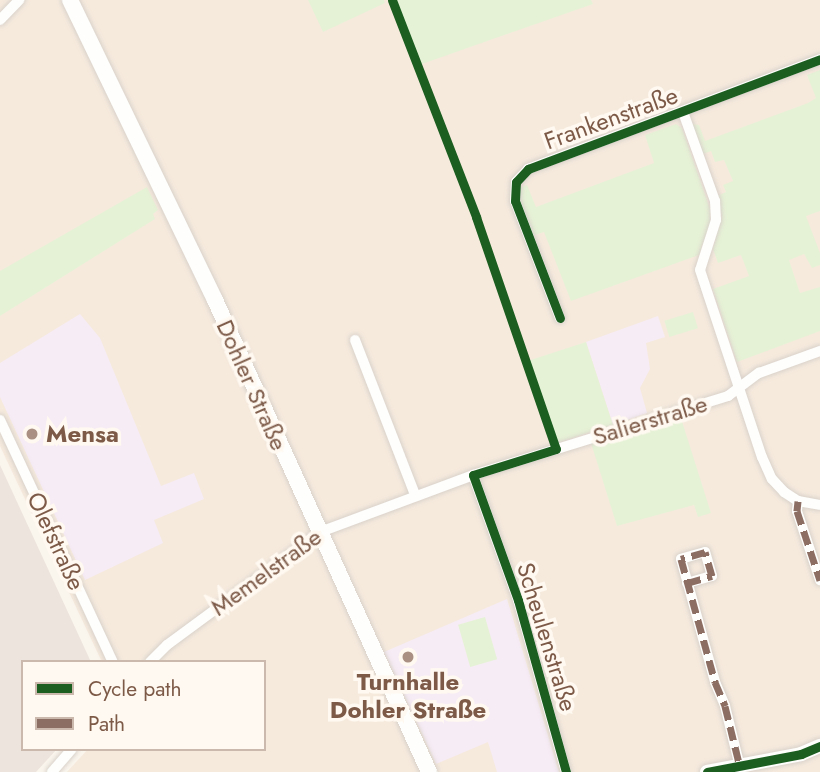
<!DOCTYPE html>
<meta charset="utf-8">
<style>
body{margin:0}
#map{position:relative;width:820px;height:772px;overflow:hidden;background:#faf5ed;font-family:Jost,sans-serif}
div>[style]{position:absolute}
.residential>*{inset:0;background:#f6eadd}
.industrial>*{inset:0;background:#ede5dd}
.education>*{inset:0;background:#f6ecf5}
.green>*{inset:0;background:#e6f2d6;transform-origin:0 0}
.roads{filter:drop-shadow(0 0 2px #d9d2cb) drop-shadow(0 0 2px #d9d2cb)}
.minor>*{height:10px;margin:-5px;padding:0 5px;transform-origin:5px;border-radius:5px;background:#fefefc}
.tertiary>*{height:14px;margin:-7px;padding:0 7px;transform-origin:7px;border-radius:7px;background:#fefefc}
.secondary>*{height:16px;margin:-8px;padding:0 8px;transform-origin:8px;border-radius:8px;background:#fefefc}
.quiet>*{height:7px;margin-top:-3.5px;transform-origin:0;background:repeating-linear-gradient(90deg,#8d6e63 0 14px,transparent 0 21px)}
.cycleway>*{height:9px;margin:-4.5px;padding:0 4.5px;transform-origin:4.5px;border-radius:4.5px;background:#1b5e20}
.dots>*{width:19px;height:19px;translate:-50% -50%;box-sizing:border-box;border:4px solid #fff9f1;border-radius:50%}
span{translate:-50% -50%;white-space:nowrap;text-align:center;line-height:1.15;-webkit-text-stroke:7px #fff9f1;paint-order:stroke}
.street-label{font-size:24px;color:#7d5a48}
.poi-label{font-size:24px;color:#7d5a48;font-weight:700}
.left{translate:0 -50%;text-align:left}
.legend{position:absolute;left:21px;top:660px;width:245px;height:91px;box-sizing:border-box;background:#fff9f1;border:2px solid #cbb9ad;margin:0;padding:9px 12px;list-style:none;font-size:21px;color:#7d5a48}
.legend li{display:flex;align-items:center;gap:14px;height:35px}
.legend b{width:35px;border:2px solid #cbb9ad}
</style>
<div id="map">
<div class="residential">
<i style="clip-path:polygon(0 0,820px 0,820px 772px,67px 772px,88px 749px,264px 749px,264px 662px,102px 662px,0 446px)"></i>
</div>
<div class="industrial">
<i style="clip-path:polygon(0 465px,91px 662px,23px 662px,23px 749px,57px 749px,36px 772px,0 772px)"></i>
</div>
<div class="education">
<i style="clip-path:polygon(80px 314px,100px 338px,161px 486px,194px 473px,204px 499px,154px 520px,163px 543px,85px 580px,0 397px,0 363px)"></i>
<i style="clip-path:polygon(658px 316px,665px 337px,646px 343px,650px 369px,640px 388px,647px 413px,613px 425px,586px 342px)"></i>
<i style="clip-path:polygon(507px 599px,559px 772px,497px 772px,488px 742px,436px 764px,384px 652px)"></i>
</div>
<div class="green">
<i style="clip-path:polygon(308px 0,384px 0,385px 3px,323px 32px)"></i>
<i style="clip-path:polygon(394px 0,591px 0,593px 4px,422px 64px)"></i>
<i style="clip-path:polygon(820px 70px,820px 211px,806px 216px,820px 253px,820px 265px,812px 268px,804px 254px,789px 260px,800px 293px,820px 287px,820px 331px,737px 362px,713px 289px,749px 276px,741px 255px,718px 263px,713px 249px,722px 216px,717px 196px,726px 192px,723px 185px,733px 181px,724px 160px,715px 162px,711px 151px,703px 154px,692px 124px,699px 125px,705px 141px,808px 103px,816px 98px,807px 75px)"></i>
<i style="clip-path:polygon(676px 124px,682px 128px,710px 209px,710px 223px,699px 255px,571px 301px,544px 232px,532px 236px,520px 202px,519px 188px,527px 185px,536px 207px,654px 163px,645px 135px)"></i>
<i style="clip-path:polygon(147px 187px,158px 210px,153px 214px,155px 219px,0 316px,0 271px)"></i>
<i style="left:693px;top:312px;width:17px;height:30px;rotate:73deg"></i>
<i style="left:586px;top:342px;width:87px;height:59px;rotate:72deg"></i>
<i style="clip-path:polygon(680px 415px,711px 513px,698px 517px,694px 505px,617px 526px,591px 443px)"></i>
<i style="left:485px;top:617px;width:44px;height:28px;rotate:74deg"></i>
</div>
<div class="roads">
<div class="minor">
<i style="left:0;top:20px;width:28px;rotate:-46deg"></i>
<i style="left:683px;top:112px;width:95px;rotate:70.2deg"></i>
<i style="left:715px;top:201px;width:19px;rotate:87deg"></i>
<i style="left:716px;top:220px;width:52px;rotate:107.7deg"></i>
<i style="left:700px;top:270px;width:197px;rotate:71.7deg"></i>
<i style="left:762px;top:457px;width:24px;rotate:66deg"></i>
<i style="left:772px;top:479px;width:18px;rotate:47deg"></i>
<i style="left:784px;top:492px;width:17px;rotate:33deg"></i>
<i style="left:798px;top:501px;width:22px;rotate:10deg"></i>
<i style="left:560px;top:318px;width:125px;rotate:-111deg"></i>
<i style="left:515px;top:201px;width:19px;rotate:-87deg"></i>
<i style="left:516px;top:182px;width:18px;rotate:-47deg"></i>
<i style="left:528px;top:169px;width:312px;rotate:-20.6deg"></i>
<i style="left:355px;top:340px;width:166px;rotate:68.8deg"></i>
<i style="left:0;top:420px;width:267px;rotate:65deg"></i>
<i style="left:473px;top:475px;width:133px;rotate:70.2deg"></i>
<i style="left:518px;top:600px;width:179px;rotate:74.4deg"></i>
<i style="left:798px;top:501px;width:10px;rotate:96deg"></i>
<i style="left:797px;top:511px;width:73px;rotate:71.6deg"></i>
<i style="left:687px;top:583px;width:26px;rotate:-16deg"></i>
<i style="left:712px;top:576px;width:25px;rotate:-106deg"></i>
<i style="left:705px;top:552px;width:25px;rotate:164deg"></i>
<i style="left:681px;top:559px;width:128px;rotate:74.5deg"></i>
<i style="left:715px;top:682px;width:26px;rotate:67deg"></i>
<i style="left:725px;top:706px;width:63px;rotate:76.2deg"></i>
<i style="left:150px;top:662px;width:24px;rotate:-45deg"></i>
<i style="left:167px;top:645px;width:190px;rotate:-36.4deg"></i>
<i style="left:320px;top:532px;width:163px;rotate:-20.4deg"></i>
<i style="left:473px;top:475px;width:267px;rotate:-17.2deg"></i>
<i style="left:728px;top:396px;width:39px;rotate:-37deg"></i>
<i style="left:759px;top:373px;width:65px;rotate:-19.8deg"></i>
<i style="left:52px;top:772px;width:30px;rotate:-49deg"></i>
</div>
<div class="tertiary">
<i style="left:707px;top:772px;width:96px;rotate:-10.8deg"></i>
<i style="left:801px;top:754px;width:21px;rotate:-23deg"></i>
</div>
<div class="secondary">
<i style="left:70px;top:0;width:333px;rotate:64.2deg"></i>
<i style="left:215px;top:300px;width:518px;rotate:65.61deg"></i>
</div>
</div>
<div class="quiet">
<i style="left:798px;top:501px;width:10px;rotate:96deg"></i>
<i style="left:797px;top:511px;width:73px;rotate:71.6deg"></i>
<i style="left:687px;top:583px;width:26px;rotate:-16deg"></i>
<i style="left:712px;top:576px;width:25px;rotate:-106deg"></i>
<i style="left:705px;top:552px;width:25px;rotate:164deg"></i>
<i style="left:681px;top:559px;width:128px;rotate:74.5deg"></i>
<i style="left:715px;top:682px;width:26px;rotate:67deg"></i>
<i style="left:725px;top:706px;width:63px;rotate:76.2deg"></i>
</div>
<div class="cycleway">
<i style="left:392px;top:0;width:233px;rotate:68.8deg"></i>
<i style="left:476px;top:217px;width:245px;rotate:71deg"></i>
<i style="left:556px;top:449px;width:87px;rotate:162.6deg"></i>
<i style="left:473px;top:475px;width:133px;rotate:70.2deg"></i>
<i style="left:518px;top:600px;width:179px;rotate:74.4deg"></i>
<i style="left:560px;top:318px;width:125px;rotate:-111deg"></i>
<i style="left:515px;top:201px;width:19px;rotate:-87deg"></i>
<i style="left:516px;top:182px;width:18px;rotate:-47deg"></i>
<i style="left:528px;top:169px;width:312px;rotate:-20.6deg"></i>
<i style="left:707px;top:772px;width:96px;rotate:-10.8deg"></i>
<i style="left:801px;top:754px;width:21px;rotate:-23deg"></i>
</div>
<div class="dots">
<i style="left:32px;top:434px;background:#a99082"></i>
<i style="left:408px;top:657px;background:#a99082"></i>
</div>
<div class="street-label">
<span style="left:611px;top:118px;rotate:-20deg">Frankenstraße</span>
<span style="left:252px;top:385px;rotate:66deg">Dohler Straße</span>
<span style="left:650px;top:420px;rotate:-17deg">Salierstraße</span>
<span style="left:56px;top:541px;rotate:65deg">Olefstraße</span>
<span style="left:266px;top:572px;rotate:-36deg">Memelstraße</span>
<span style="left:547px;top:637px;rotate:73deg">Scheulenstraße</span>
</div>
<div class="poi-label">
<span class="left" style="left:46px;top:434px">Mensa</span>
<span style="left:408px;top:696px">Turnhalle<br>Dohler Straße</span>
</div>
<ul class="legend">
<li><b style="height:9px;background:#1b5e20"></b>Cycle path</li>
<li><b style="height:9px;background:#8d6e63"></b>Path</li>
</ul>
</div>
